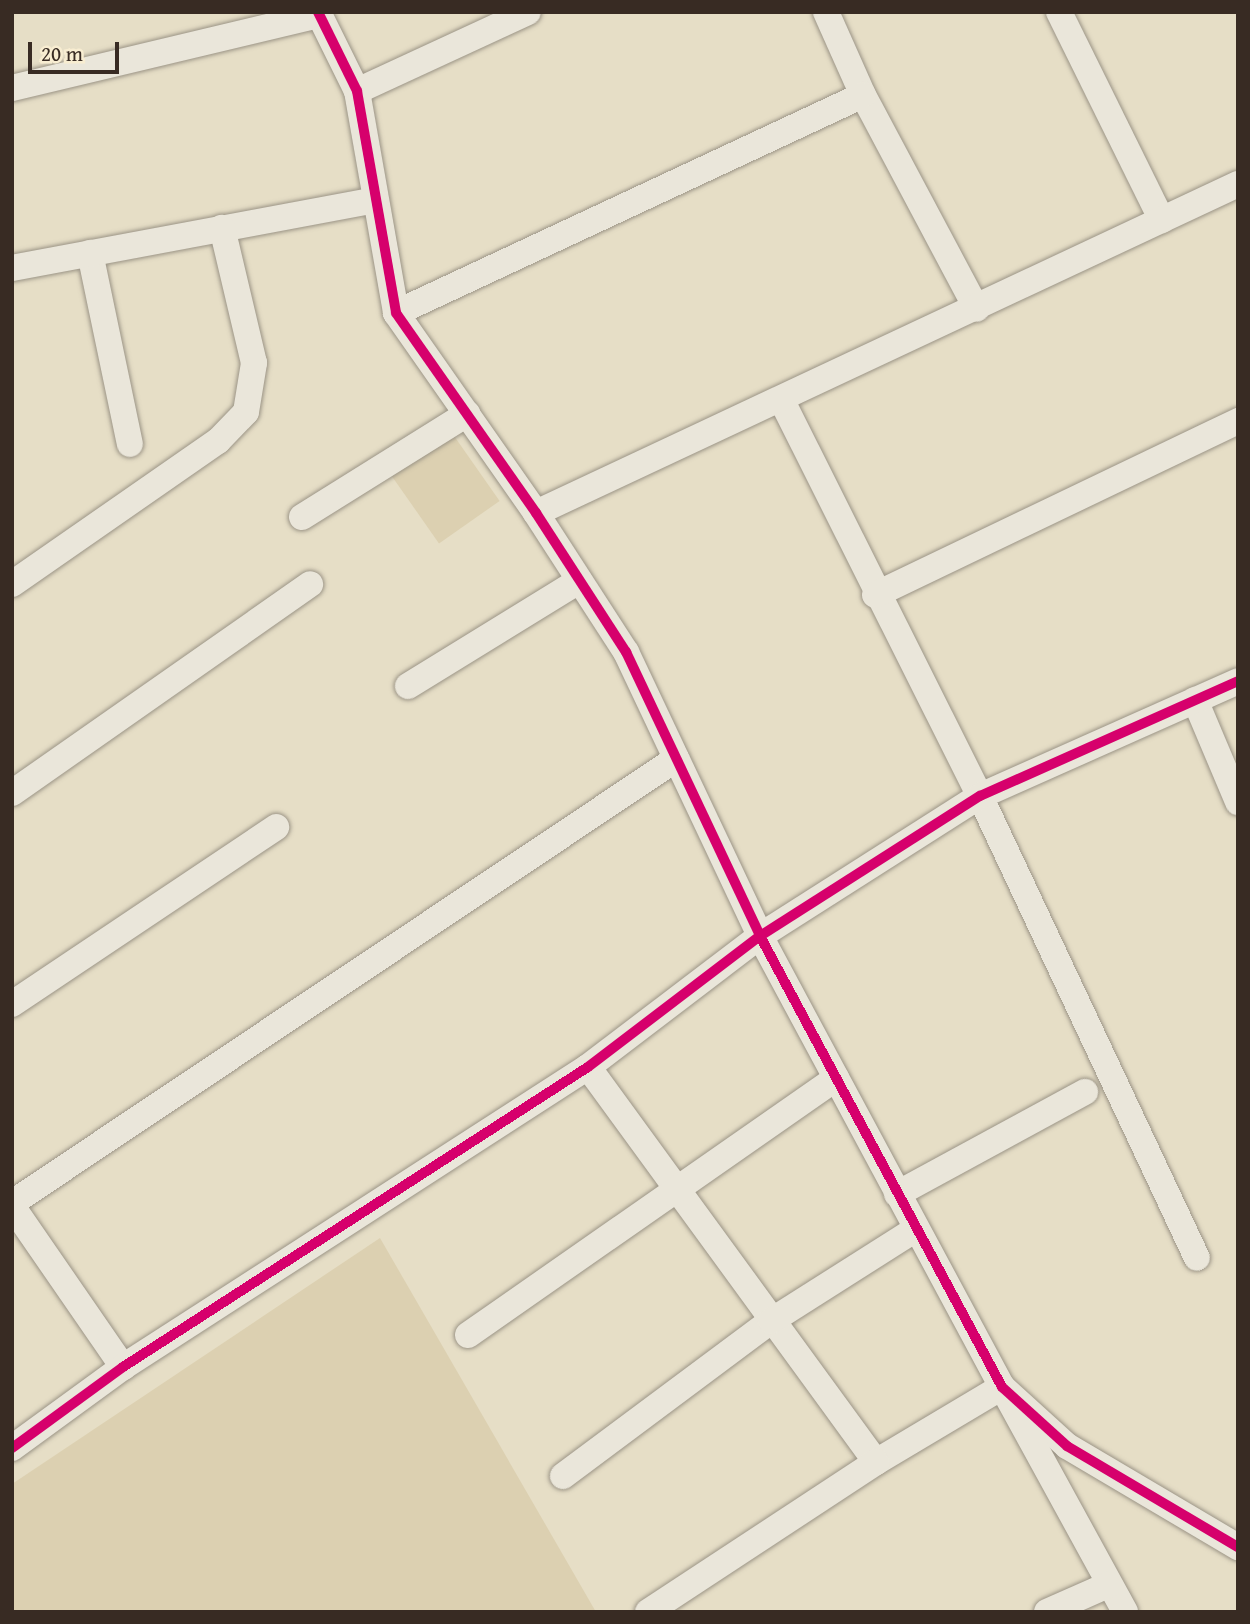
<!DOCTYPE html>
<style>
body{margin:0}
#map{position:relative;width:1250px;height:1624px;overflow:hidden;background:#e6dec6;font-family:"Gentium Book Plus",serif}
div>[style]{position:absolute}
.green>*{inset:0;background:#dcd0b1;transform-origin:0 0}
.roads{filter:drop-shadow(0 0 2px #9b9486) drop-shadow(0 0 2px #9b9486)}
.minor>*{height:26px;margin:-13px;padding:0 13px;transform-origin:13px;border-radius:13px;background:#eae6da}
.cycleway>*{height:10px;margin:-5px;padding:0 5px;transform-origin:5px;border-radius:5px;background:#d6006c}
span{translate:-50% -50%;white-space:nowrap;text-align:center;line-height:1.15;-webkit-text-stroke:6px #f8edd1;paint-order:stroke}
.frame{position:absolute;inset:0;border:14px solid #382b23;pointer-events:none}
.scale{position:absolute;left:28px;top:42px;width:91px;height:32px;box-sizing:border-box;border:4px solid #382b23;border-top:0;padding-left:9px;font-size:21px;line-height:24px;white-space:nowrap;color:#382b23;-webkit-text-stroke:5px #f8edd1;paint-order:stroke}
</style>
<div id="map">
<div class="green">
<i style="left:452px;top:433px;width:83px;height:74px;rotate:55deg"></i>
<i style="clip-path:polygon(380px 1238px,596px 1612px,12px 1612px,12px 1484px)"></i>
</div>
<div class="roads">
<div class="minor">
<i style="left:318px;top:12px;width:88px;rotate:63.7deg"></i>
<i style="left:357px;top:91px;width:225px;rotate:80deg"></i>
<i style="left:396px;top:313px;width:244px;rotate:55deg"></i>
<i style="left:536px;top:513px;width:166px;rotate:57.1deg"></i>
<i style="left:626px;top:652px;width:314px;rotate:64.7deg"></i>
<i style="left:760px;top:936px;width:512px;rotate:61.78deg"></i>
<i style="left:1002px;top:1387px;width:88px;rotate:42.2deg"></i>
<i style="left:1067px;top:1446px;width:199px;rotate:30.6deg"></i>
<i style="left:826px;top:12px;width:91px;rotate:66deg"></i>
<i style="left:863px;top:95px;width:242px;rotate:62deg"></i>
<i style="left:1059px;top:12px;width:232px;rotate:63.7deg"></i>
<i style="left:12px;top:88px;width:316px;rotate:-13.4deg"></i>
<i style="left:357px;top:91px;width:188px;rotate:-24.8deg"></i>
<i style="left:90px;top:253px;width:195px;rotate:78.2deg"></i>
<i style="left:12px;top:268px;width:368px;rotate:-10.6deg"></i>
<i style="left:396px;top:313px;width:515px;rotate:-25.02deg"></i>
<i style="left:782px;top:401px;width:442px;rotate:63.4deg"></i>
<i style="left:980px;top:796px;width:510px;rotate:64.84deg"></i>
<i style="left:536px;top:513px;width:775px;rotate:-25.11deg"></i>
<i style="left:302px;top:517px;width:195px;rotate:-32deg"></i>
<i style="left:12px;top:584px;width:251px;rotate:-34.8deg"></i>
<i style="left:218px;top:441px;width:40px;rotate:-46deg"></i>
<i style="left:246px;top:412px;width:50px;rotate:-80.7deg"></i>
<i style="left:254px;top:363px;width:139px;rotate:-103.3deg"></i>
<i style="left:875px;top:595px;width:403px;rotate:-25.6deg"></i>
<i style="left:408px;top:686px;width:201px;rotate:-31.6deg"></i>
<i style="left:1195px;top:700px;width:111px;rotate:67.1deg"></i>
<i style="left:12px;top:793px;width:364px;rotate:-35deg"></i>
<i style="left:12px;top:1004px;width:318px;rotate:-33.8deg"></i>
<i style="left:588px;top:1067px;width:489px;rotate:53.9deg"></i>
<i style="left:876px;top:1462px;width:147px;rotate:-30.8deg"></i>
<i style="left:1002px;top:1387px;width:256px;rotate:61.3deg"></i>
<i style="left:897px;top:1194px;width:214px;rotate:-28.5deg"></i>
<i style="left:12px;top:1203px;width:799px;rotate:-33.77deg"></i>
<i style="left:12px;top:1206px;width:196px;rotate:55.4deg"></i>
<i style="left:468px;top:1335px;width:449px;rotate:-34.9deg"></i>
<i style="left:12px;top:1448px;width:137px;rotate:-36.1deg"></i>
<i style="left:123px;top:1367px;width:553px;rotate:-32.83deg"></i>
<i style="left:588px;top:1067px;width:216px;rotate:-37.3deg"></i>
<i style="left:760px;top:936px;width:261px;rotate:-32.5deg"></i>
<i style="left:980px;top:796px;width:282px;rotate:-24deg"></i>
<i style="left:563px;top:1476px;width:259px;rotate:-36.7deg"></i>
<i style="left:771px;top:1321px;width:172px;rotate:-32.4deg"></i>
<i style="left:648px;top:1612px;width:273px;rotate:-33.3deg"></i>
<i style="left:1047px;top:1612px;width:67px;rotate:-23.9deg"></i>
</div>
</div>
<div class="cycleway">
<i style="left:318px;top:12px;width:88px;rotate:63.7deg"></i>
<i style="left:357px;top:91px;width:225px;rotate:80deg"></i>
<i style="left:396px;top:313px;width:244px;rotate:55deg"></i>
<i style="left:536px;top:513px;width:166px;rotate:57.1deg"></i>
<i style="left:626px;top:652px;width:314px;rotate:64.7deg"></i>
<i style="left:760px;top:936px;width:512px;rotate:61.78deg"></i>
<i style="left:1002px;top:1387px;width:88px;rotate:42.2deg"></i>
<i style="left:1067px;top:1446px;width:199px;rotate:30.6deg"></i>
<i style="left:12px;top:1448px;width:137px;rotate:-36.1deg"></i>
<i style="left:123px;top:1367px;width:553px;rotate:-32.83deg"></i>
<i style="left:588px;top:1067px;width:216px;rotate:-37.3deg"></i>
<i style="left:760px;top:936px;width:261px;rotate:-32.5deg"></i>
<i style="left:980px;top:796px;width:282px;rotate:-24deg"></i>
</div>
<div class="frame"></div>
<div class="scale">20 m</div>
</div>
